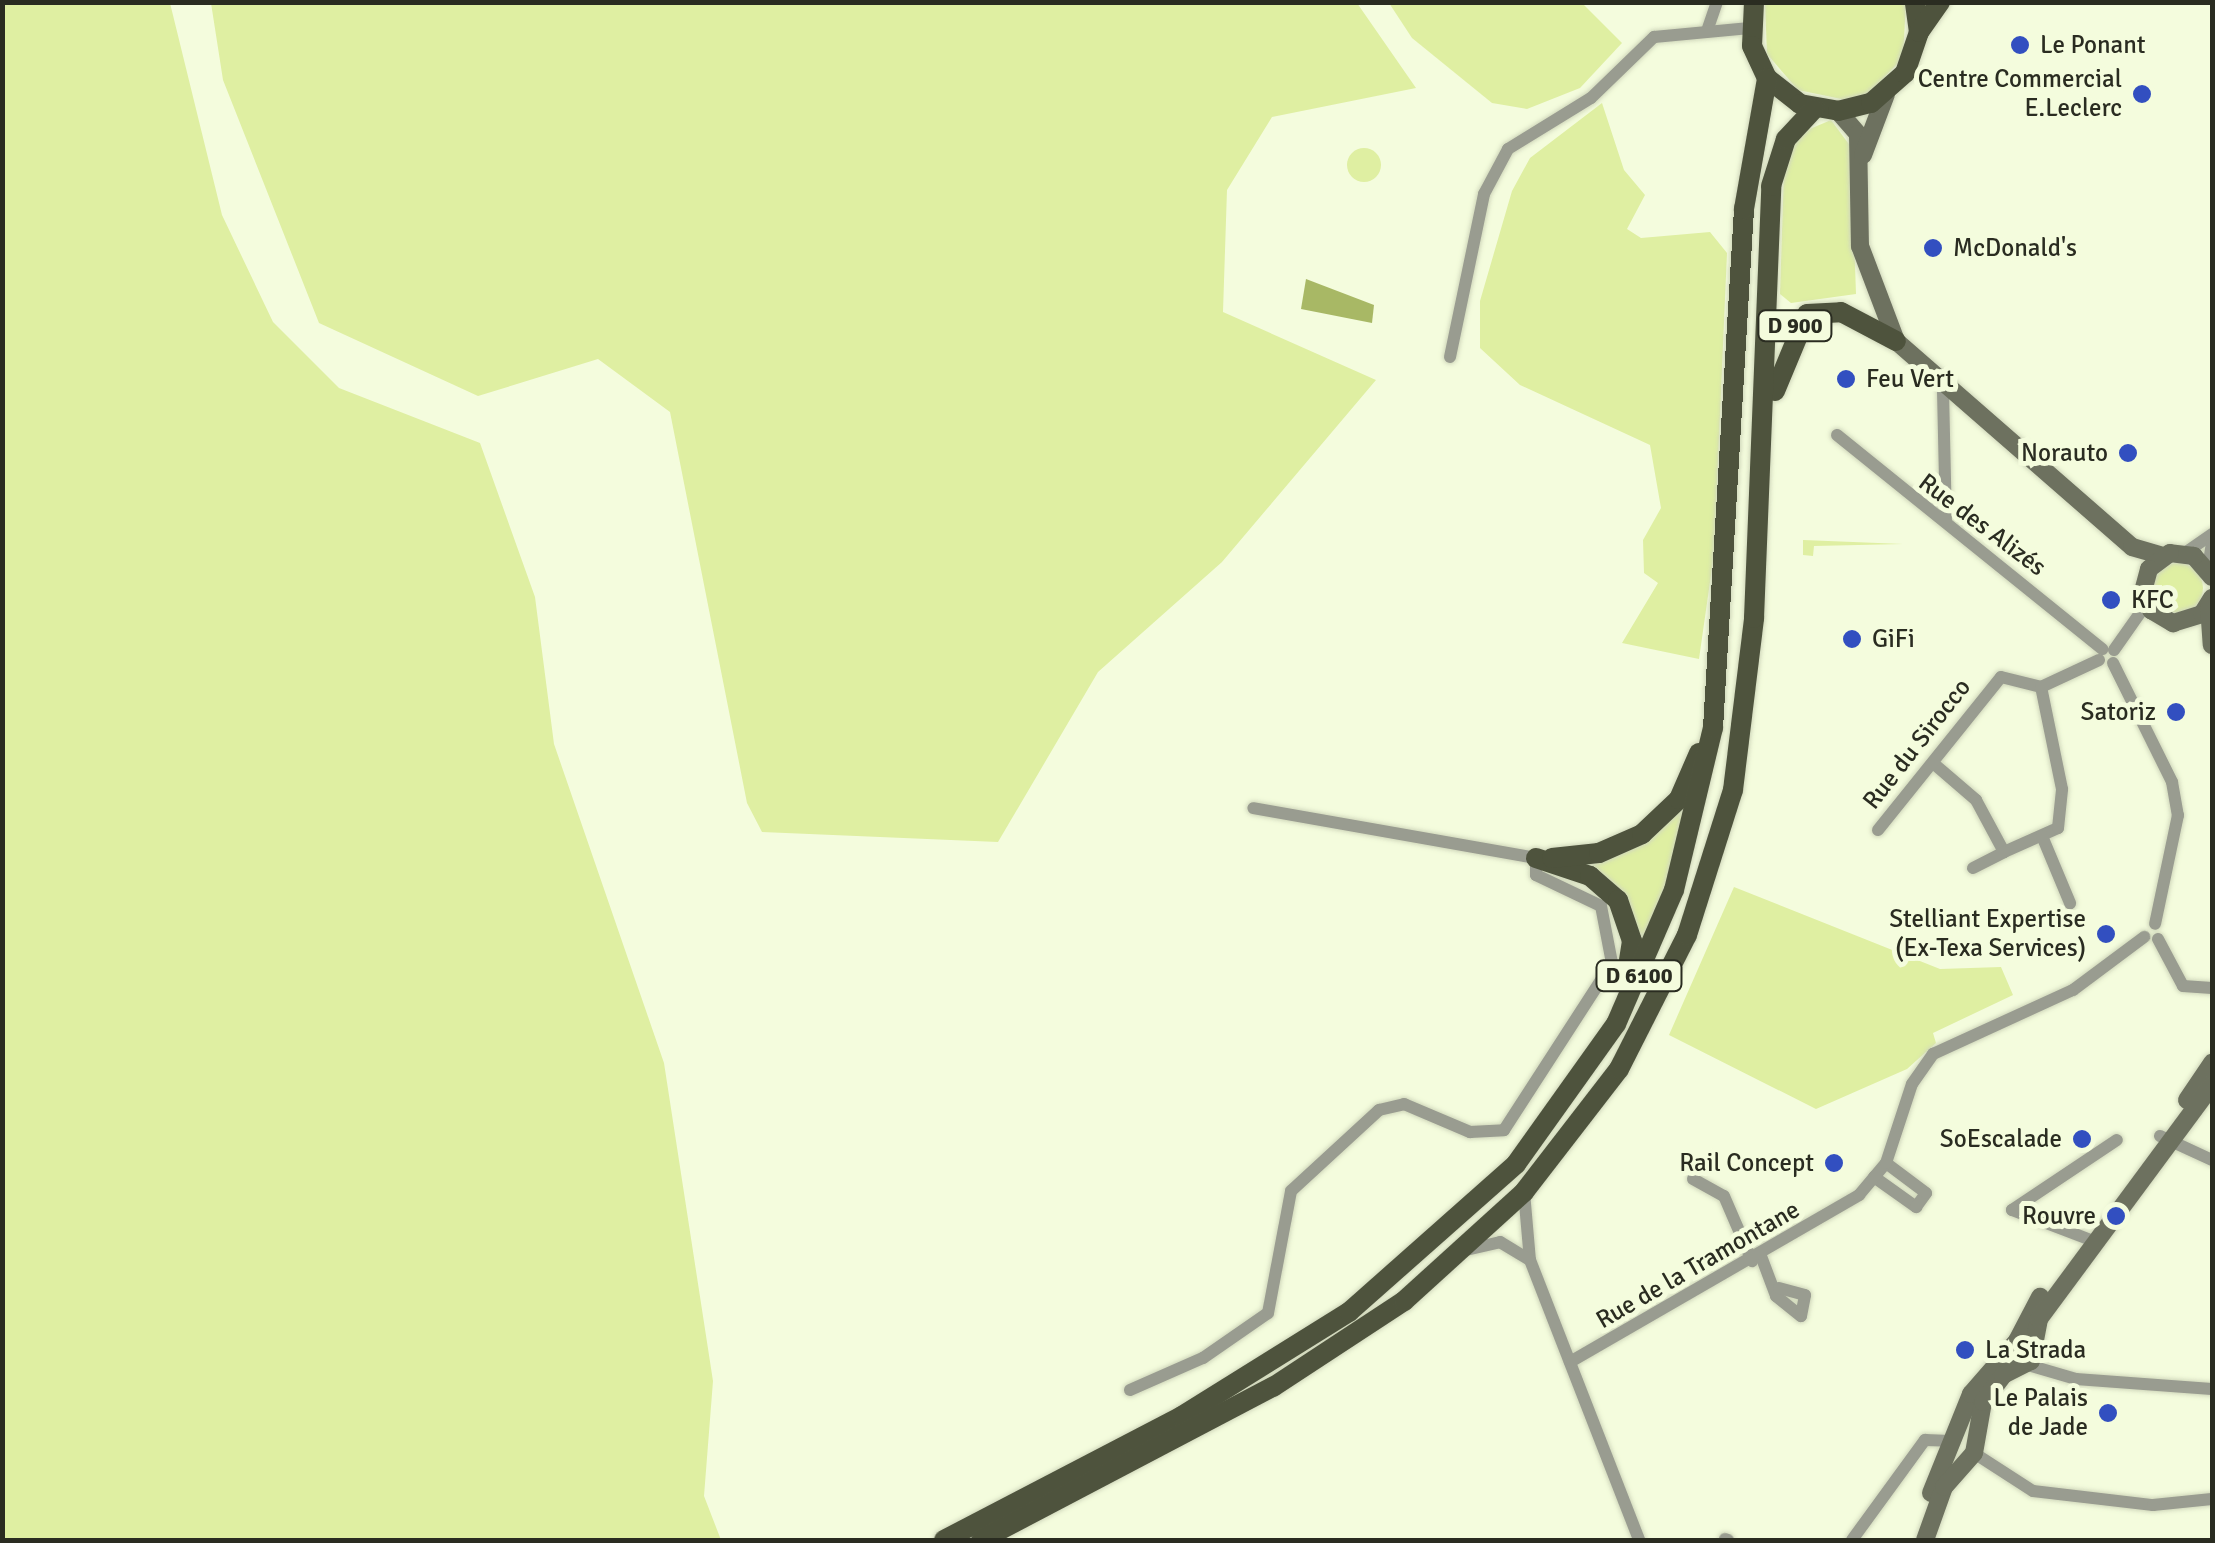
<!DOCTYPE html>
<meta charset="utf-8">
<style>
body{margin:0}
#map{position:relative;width:2215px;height:1543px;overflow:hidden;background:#f4fcdd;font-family:Signika,sans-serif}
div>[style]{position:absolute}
.green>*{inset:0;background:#dfefa2}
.round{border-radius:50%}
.water>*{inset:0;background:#a8b865}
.roads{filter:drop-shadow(0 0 2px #d0d7bb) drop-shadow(0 0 2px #d0d7bb)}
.minor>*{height:12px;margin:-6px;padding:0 6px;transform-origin:6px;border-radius:6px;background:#999c90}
.secondary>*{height:18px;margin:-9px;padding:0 9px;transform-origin:9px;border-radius:9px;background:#6d715f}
.primary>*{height:20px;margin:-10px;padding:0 10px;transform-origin:10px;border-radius:10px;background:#4e533d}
.dots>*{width:28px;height:28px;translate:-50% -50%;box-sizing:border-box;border:5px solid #f4fcdd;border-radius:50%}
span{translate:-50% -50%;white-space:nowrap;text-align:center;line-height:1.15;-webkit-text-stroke:10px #f4fcdd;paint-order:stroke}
.shield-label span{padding:2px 8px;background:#f4fcdd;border:2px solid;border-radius:8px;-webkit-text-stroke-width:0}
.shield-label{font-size:22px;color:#2a2c21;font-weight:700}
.poi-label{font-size:25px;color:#2a2c21}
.left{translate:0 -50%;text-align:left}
.right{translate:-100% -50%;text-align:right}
.street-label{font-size:25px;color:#2a2c21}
.frame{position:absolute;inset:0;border:5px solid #2a2c21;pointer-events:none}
</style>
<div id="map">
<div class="green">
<i style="clip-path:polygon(1906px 2px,1903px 58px,1869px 93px,1846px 100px,1798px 90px,1767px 54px,1765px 3px)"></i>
<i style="clip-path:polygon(3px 3px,170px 3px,222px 215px,273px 322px,339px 388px,480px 443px,535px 597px,554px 744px,664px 1063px,713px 1381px,704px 1496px,721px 1540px,3px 1540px)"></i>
<i style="clip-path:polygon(211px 3px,1357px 3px,1416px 88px,1272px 117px,1227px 190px,1223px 312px,1376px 380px,1222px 562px,1098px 672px,998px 842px,762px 832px,747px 803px,670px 412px,598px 359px,478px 396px,319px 323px,223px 80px)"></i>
<i style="clip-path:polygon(1389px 3px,1582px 3px,1622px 43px,1580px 88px,1527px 109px,1492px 103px,1412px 38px)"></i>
<i style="clip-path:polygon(1602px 103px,1624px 170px,1645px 195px,1627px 229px,1641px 238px,1710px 232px,1727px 253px,1714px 554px,1699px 659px,1622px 643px,1658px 583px,1644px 573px,1643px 540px,1661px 508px,1650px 445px,1520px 385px,1480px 348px,1480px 301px,1512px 191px,1530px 158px)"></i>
<i style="clip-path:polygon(1831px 120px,1851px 147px,1856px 294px,1791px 303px,1780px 294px,1784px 170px,1798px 134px)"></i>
<i class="round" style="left:1347px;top:148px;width:34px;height:34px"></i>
<i style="clip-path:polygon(1803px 540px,1903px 544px,1814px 546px,1813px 556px,1803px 555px)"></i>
<i class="round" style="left:2153px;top:563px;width:50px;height:50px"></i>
<i style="clip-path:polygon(1685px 799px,1680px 843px,1639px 959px,1638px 937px,1577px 864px)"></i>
<i style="clip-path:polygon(1734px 887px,1940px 969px,2001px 967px,2013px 995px,1933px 1033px,1936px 1043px,1907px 1069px,1816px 1109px,1669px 1035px)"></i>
</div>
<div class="water">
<i style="clip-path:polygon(1306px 279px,1374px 305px,1372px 323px,1301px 309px)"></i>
</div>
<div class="roads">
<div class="minor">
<i style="left:1708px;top:28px;width:28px;rotate:-71deg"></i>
<i style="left:1450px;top:357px;width:167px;rotate:-78.2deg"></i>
<i style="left:1484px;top:194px;width:51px;rotate:-61.9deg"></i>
<i style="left:1508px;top:149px;width:97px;rotate:-31.6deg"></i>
<i style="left:1591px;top:98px;width:88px;rotate:-44.1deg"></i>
<i style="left:1654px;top:37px;width:96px;rotate:-5.4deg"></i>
<i style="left:1943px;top:391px;width:130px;rotate:88.7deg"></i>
<i style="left:1837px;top:435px;width:341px;rotate:38.9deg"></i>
<i style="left:2185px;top:553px;width:33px;rotate:-35deg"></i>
<i style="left:2208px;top:568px;width:24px;rotate:-81deg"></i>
<i style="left:2114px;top:650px;width:57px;rotate:-54.9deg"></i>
<i style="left:2113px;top:663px;width:133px;rotate:63.6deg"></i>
<i style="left:2172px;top:782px;width:34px;rotate:80deg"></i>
<i style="left:2178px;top:815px;width:111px;rotate:101.9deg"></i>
<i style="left:1933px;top:763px;width:57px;rotate:40.7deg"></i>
<i style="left:1976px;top:800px;width:59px;rotate:61.7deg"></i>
<i style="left:2004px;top:852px;width:59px;rotate:-24deg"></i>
<i style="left:2058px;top:828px;width:39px;rotate:-84deg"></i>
<i style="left:2062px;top:789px;width:104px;rotate:-101.6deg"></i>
<i style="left:1878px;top:830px;width:196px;rotate:-51.2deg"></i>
<i style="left:2001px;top:677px;width:41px;rotate:14deg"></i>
<i style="left:2041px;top:687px;width:64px;rotate:-25deg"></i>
<i style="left:2042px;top:836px;width:73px;rotate:67.3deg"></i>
<i style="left:1973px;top:868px;width:35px;rotate:-27deg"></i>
<i style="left:2158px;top:939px;width:53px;rotate:62deg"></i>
<i style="left:2183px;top:986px;width:29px;rotate:4deg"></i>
<i style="left:2160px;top:1136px;width:57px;rotate:24.8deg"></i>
<i style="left:1874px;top:1177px;width:52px;rotate:35.5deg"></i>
<i style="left:1916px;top:1207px;width:17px;rotate:-54deg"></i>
<i style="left:1926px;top:1193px;width:50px;rotate:-143.1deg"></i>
<i style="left:1693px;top:1179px;width:35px;rotate:29deg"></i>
<i style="left:1724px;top:1196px;width:71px;rotate:66.7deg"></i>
<i style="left:1524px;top:1192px;width:68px;rotate:85deg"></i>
<i style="left:1530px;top:1260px;width:300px;rotate:68.7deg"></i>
<i style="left:2096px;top:1242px;width:90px;rotate:-159.1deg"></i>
<i style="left:2012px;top:1210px;width:126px;rotate:-33.7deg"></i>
<i style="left:1466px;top:1250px;width:35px;rotate:-13deg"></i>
<i style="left:1500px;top:1242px;width:35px;rotate:31deg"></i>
<i style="left:1761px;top:1256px;width:43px;rotate:69.4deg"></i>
<i style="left:1776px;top:1296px;width:32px;rotate:39deg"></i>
<i style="left:1801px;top:1316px;width:21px;rotate:-79deg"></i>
<i style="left:1805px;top:1295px;width:27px;rotate:-165deg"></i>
<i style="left:1570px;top:1362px;width:334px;rotate:-30deg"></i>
<i style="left:1859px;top:1195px;width:42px;rotate:-49.8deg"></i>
<i style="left:1886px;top:1163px;width:83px;rotate:-71.8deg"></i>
<i style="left:1912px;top:1084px;width:37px;rotate:-55deg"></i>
<i style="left:1933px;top:1054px;width:154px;rotate:-24.6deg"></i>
<i style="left:2073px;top:990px;width:89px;rotate:-36.7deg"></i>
<i style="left:2028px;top:1365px;width:50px;rotate:16.3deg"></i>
<i style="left:2076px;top:1379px;width:136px;rotate:4.2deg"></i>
<i style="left:1130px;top:1390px;width:80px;rotate:-23.7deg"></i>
<i style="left:1203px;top:1358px;width:79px;rotate:-34.7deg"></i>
<i style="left:1268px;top:1313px;width:124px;rotate:-79.3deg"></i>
<i style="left:1291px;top:1191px;width:120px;rotate:-42.6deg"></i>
<i style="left:1379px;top:1110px;width:26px;rotate:-13deg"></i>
<i style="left:1404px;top:1104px;width:72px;rotate:23deg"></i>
<i style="left:1470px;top:1132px;width:34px;rotate:-3deg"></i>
<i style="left:1504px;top:1130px;width:199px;rotate:-57.1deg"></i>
<i style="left:1612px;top:963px;width:58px;rotate:-100.9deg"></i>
<i style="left:1601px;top:906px;width:72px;rotate:-154.5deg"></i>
<i style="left:1536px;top:875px;width:17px;rotate:-90deg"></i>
<i style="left:1536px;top:858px;width:287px;rotate:-170deg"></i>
<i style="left:1974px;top:1453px;width:70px;rotate:32.8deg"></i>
<i style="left:2033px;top:1491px;width:121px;rotate:6.7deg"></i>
<i style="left:2153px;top:1505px;width:59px;rotate:-5.8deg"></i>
<i style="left:1725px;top:1539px;width:3px;rotate:18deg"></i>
<i style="left:1852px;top:1540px;width:124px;rotate:-53.9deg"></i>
<i style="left:1925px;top:1440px;width:25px;rotate:2deg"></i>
</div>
<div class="secondary">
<i style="left:1838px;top:111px;width:30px;rotate:49deg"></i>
<i style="left:1858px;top:134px;width:112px;rotate:89deg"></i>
<i style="left:1860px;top:246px;width:102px;rotate:69.2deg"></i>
<i style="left:1896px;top:341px;width:313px;rotate:41.1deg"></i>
<i style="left:2132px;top:547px;width:32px;rotate:16deg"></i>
<i style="left:1863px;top:155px;width:65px;rotate:-69.3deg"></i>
<i style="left:2212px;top:577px;width:28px;rotate:-131deg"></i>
<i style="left:2194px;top:556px;width:24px;rotate:-173deg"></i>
<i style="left:2170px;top:553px;width:26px;rotate:143deg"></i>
<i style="left:2149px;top:569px;width:23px;rotate:105deg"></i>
<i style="left:2143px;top:591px;width:21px;rotate:67deg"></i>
<i style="left:2151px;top:610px;width:26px;rotate:31deg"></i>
<i style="left:2173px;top:623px;width:30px;rotate:-17deg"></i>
<i style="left:2202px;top:614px;width:19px;rotate:-58deg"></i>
<i style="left:2209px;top:606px;width:39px;rotate:86deg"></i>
<i style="left:2187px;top:1100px;width:45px;rotate:-56deg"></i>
<i style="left:2017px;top:1341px;width:50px;rotate:-62.4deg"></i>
<i style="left:1931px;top:1493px;width:107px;rotate:-68deg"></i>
<i style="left:1971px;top:1394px;width:70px;rotate:-49deg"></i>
<i style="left:1925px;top:1540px;width:56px;rotate:-70.3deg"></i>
<i style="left:1944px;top:1487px;width:45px;rotate:-48.6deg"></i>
<i style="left:1974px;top:1453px;width:52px;rotate:-80deg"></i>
<i style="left:1983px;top:1402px;width:34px;rotate:-53deg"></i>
<i style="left:2003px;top:1375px;width:31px;rotate:-27deg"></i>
<i style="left:2031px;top:1361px;width:43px;rotate:-79.2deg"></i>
<i style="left:2039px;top:1319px;width:291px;rotate:-53.5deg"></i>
</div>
<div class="primary">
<i style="left:1754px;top:2px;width:44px;rotate:92.6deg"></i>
<i style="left:1752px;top:46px;width:35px;rotate:65deg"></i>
<i style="left:1767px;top:78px;width:42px;rotate:38.2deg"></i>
<i style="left:1800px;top:104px;width:39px;rotate:10deg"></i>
<i style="left:1838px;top:111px;width:34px;rotate:-14deg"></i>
<i style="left:1871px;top:103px;width:45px;rotate:-41.4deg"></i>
<i style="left:1905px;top:73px;width:43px;rotate:-71.1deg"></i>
<i style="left:1919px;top:32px;width:30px;rotate:-98deg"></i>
<i style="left:1919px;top:32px;width:37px;rotate:-55deg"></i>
<i style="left:1775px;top:391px;width:83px;rotate:-67.4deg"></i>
<i style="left:1807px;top:314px;width:34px;rotate:-3deg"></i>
<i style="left:1841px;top:312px;width:62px;rotate:27.8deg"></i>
<i style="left:1536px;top:858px;width:57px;rotate:18.4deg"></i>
<i style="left:1590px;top:876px;width:37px;rotate:41deg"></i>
<i style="left:1618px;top:900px;width:43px;rotate:71.1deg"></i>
<i style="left:1632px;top:941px;width:39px;rotate:99deg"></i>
<i style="left:1552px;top:858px;width:47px;rotate:-6.1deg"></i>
<i style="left:1599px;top:853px;width:47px;rotate:-23.8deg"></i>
<i style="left:1642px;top:834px;width:51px;rotate:-43.4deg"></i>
<i style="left:1679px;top:799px;width:50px;rotate:-66.5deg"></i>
<i style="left:944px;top:1540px;width:268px;rotate:-27.5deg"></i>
<i style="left:1182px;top:1416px;width:197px;rotate:-31.9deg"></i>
<i style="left:1349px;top:1312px;width:223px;rotate:-41.5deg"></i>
<i style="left:1516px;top:1164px;width:172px;rotate:-54.5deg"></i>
<i style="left:1616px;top:1024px;width:146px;rotate:-66.6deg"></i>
<i style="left:1674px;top:890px;width:167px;rotate:-76.5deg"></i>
<i style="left:1713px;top:728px;width:520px;rotate:-86.58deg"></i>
<i style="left:1744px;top:209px;width:133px;rotate:-80deg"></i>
<i style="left:981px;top:1540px;width:330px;rotate:-27.7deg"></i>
<i style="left:1273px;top:1387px;width:157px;rotate:-33.3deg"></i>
<i style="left:1404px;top:1301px;width:162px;rotate:-42.2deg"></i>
<i style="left:1524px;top:1192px;width:155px;rotate:-52.3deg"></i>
<i style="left:1619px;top:1069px;width:150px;rotate:-63.1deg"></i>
<i style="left:1687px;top:935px;width:152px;rotate:-72.4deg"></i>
<i style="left:1733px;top:790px;width:173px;rotate:-83deg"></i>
<i style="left:1754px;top:618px;width:432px;rotate:-87.7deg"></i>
<i style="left:1771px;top:186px;width:49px;rotate:-72.3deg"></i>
<i style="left:1786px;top:139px;width:41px;rotate:-47deg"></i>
</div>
</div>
<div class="dots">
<i style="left:2020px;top:45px;background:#324fc0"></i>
<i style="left:2142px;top:94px;background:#324fc0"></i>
<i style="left:1933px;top:248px;background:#324fc0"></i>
<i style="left:1846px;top:379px;background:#324fc0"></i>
<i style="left:2128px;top:453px;background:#324fc0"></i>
<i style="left:2111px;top:600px;background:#324fc0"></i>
<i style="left:1852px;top:639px;background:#324fc0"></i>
<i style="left:2176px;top:712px;background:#324fc0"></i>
<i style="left:2106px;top:934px;background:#324fc0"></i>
<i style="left:2082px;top:1139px;background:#324fc0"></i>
<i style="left:1834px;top:1163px;background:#324fc0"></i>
<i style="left:2116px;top:1216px;background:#324fc0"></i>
<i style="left:1965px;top:1350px;background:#324fc0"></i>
<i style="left:2108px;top:1413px;background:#324fc0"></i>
</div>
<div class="shield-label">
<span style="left:1795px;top:326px">D 900</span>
<span style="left:1639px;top:976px">D 6100</span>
</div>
<div class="poi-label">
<span class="left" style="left:2040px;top:45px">Le Ponant</span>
<span class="right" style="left:2122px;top:94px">Centre Commercial<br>E.Leclerc</span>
<span class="left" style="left:1953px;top:248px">McDonald's</span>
<span class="left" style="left:1866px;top:379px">Feu Vert</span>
<span class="right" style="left:2108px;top:453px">Norauto</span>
<span class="left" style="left:2131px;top:600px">KFC</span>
<span class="left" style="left:1872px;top:639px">GiFi</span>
<span class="right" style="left:2156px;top:712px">Satoriz</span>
<span class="right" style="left:2086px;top:934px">Stelliant Expertise<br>(Ex-Texa Services)</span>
<span class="right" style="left:2062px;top:1139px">SoEscalade</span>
<span class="right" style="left:1814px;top:1163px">Rail Concept</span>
<span class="right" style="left:2096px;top:1216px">Rouvre</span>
<span class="left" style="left:1985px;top:1350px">La Strada</span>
<span class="right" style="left:2088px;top:1413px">Le Palais<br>de Jade</span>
</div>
<div class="street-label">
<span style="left:1982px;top:525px;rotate:37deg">Rue des Alizés</span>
<span style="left:1917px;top:744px;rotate:-52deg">Rue du Sirocco</span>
<span style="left:1698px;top:1265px;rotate:-30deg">Rue de la Tramontane</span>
</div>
<div class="frame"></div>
</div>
